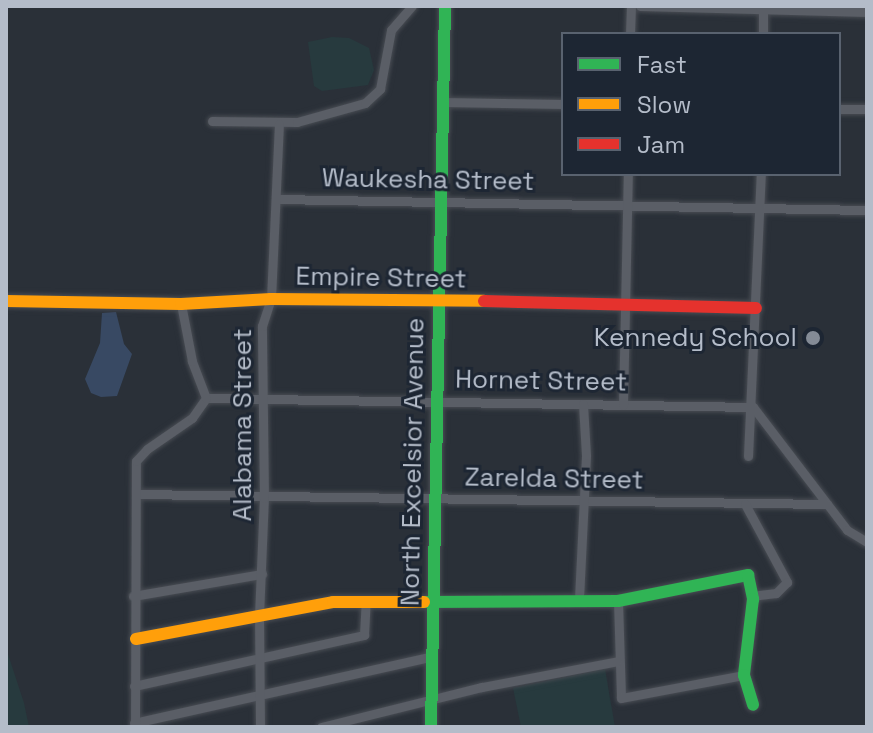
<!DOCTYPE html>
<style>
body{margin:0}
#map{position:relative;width:873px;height:733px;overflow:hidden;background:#2a3038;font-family:"Space Grotesk",sans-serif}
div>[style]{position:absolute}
.green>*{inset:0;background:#273a3e}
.water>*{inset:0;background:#384963}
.roads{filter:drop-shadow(0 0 2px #484c53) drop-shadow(0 0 2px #484c53)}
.street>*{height:9px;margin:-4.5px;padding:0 4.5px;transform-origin:4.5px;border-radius:4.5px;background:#5a5e66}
.fast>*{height:12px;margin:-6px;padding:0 6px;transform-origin:6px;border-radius:6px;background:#30b455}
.slow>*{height:12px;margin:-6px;padding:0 6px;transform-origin:6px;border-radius:6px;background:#ff9f0a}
.jam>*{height:12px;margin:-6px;padding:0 6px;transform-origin:6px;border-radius:6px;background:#e5322d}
.dots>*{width:22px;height:22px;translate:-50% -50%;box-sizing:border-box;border:4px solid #1d2633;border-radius:50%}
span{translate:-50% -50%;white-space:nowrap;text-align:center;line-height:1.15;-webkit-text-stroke:6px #1d2633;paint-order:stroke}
.street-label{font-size:26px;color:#b4bcc9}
.poi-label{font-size:26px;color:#b4bcc9}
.right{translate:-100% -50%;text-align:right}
.frame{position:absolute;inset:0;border:8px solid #b4bcc9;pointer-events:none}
.legend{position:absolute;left:561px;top:32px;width:280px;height:144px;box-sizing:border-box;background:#1d2633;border:2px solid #59626f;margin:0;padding:10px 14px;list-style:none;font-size:24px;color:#b4bcc9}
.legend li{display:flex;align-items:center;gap:16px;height:40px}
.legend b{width:40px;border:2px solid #59626f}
</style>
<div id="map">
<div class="green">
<i style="clip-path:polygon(332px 37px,349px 38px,369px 48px,374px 70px,368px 85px,322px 91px,314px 86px,308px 42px)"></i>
<i style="clip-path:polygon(6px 648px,24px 703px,29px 727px,6px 727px)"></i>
<i style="clip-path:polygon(605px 669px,615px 727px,521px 727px,513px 688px)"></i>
</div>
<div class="water">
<i style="clip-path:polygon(116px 312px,124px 344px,132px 354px,117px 396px,101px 397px,91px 393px,85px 379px,100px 343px,102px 313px)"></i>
</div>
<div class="roads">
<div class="street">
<i style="left:640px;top:6px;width:227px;rotate:1.5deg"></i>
<i style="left:630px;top:34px;width:28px;rotate:-88deg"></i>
<i style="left:763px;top:34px;width:28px;rotate:-90deg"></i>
<i style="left:443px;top:102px;width:120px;rotate:1deg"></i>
<i style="left:839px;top:109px;width:28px"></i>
<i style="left:212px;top:121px;width:85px;rotate:0.7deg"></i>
<i style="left:297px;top:122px;width:71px;rotate:-15.6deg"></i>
<i style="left:365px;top:103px;width:21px;rotate:-43deg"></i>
<i style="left:380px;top:89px;width:60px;rotate:-79.4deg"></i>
<i style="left:391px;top:30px;width:32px;rotate:-49deg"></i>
<i style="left:277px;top:199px;width:590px;rotate:1.07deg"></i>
<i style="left:206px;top:398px;width:547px;rotate:0.94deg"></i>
<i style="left:753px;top:407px;width:155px;rotate:52.6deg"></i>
<i style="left:847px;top:530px;width:23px;rotate:31deg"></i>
<i style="left:623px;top:405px;width:231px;rotate:-88.8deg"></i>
<i style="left:748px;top:456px;width:282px;rotate:-87.4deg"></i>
<i style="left:136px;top:494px;width:691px;rotate:0.83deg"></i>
<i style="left:745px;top:504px;width:89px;rotate:61.7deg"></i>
<i style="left:787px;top:582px;width:16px;rotate:135deg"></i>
<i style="left:776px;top:593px;width:23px;rotate:173deg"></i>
<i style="left:133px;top:596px;width:131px;rotate:-9.7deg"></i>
<i style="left:579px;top:599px;width:144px;rotate:-87.2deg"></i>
<i style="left:586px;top:455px;width:51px;rotate:-93.4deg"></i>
<i style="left:618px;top:601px;width:97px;rotate:88.2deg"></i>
<i style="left:621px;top:698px;width:125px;rotate:-10.6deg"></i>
<i style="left:134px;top:686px;width:236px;rotate:-12.5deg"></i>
<i style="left:364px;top:635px;width:33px;rotate:-87deg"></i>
<i style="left:134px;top:723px;width:306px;rotate:-12.6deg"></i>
<i style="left:135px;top:727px;width:266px;rotate:-89.8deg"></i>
<i style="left:136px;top:461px;width:16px;rotate:-47deg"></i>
<i style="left:147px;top:449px;width:55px;rotate:-34.6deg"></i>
<i style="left:192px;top:418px;width:24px;rotate:-55deg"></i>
<i style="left:206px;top:398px;width:40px;rotate:-111deg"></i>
<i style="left:192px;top:361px;width:58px;rotate:-100.9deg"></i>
<i style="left:260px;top:727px;width:111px;rotate:-90.5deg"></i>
<i style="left:259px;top:616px;width:118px;rotate:-87.6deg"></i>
<i style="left:264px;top:498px;width:172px;rotate:-90.7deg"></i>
<i style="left:262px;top:326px;width:28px;rotate:-72deg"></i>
<i style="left:271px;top:299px;width:175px;rotate:-87.4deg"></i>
<i style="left:321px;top:727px;width:166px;rotate:-14deg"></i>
<i style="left:482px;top:687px;width:138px;rotate:-10.8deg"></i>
</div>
<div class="fast">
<i style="left:424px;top:602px;width:194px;rotate:-0.3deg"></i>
<i style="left:618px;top:601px;width:133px;rotate:-11.3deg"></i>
<i style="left:748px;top:575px;width:25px;rotate:78deg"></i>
<i style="left:753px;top:599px;width:77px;rotate:96.8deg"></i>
<i style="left:744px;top:675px;width:31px;rotate:73deg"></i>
<i style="left:431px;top:727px;width:721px;rotate:-88.89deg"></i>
</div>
<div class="slow">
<i style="left:6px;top:301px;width:175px;rotate:1deg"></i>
<i style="left:181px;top:304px;width:90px;rotate:-3.2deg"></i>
<i style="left:271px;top:299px;width:213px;rotate:0.5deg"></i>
<i style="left:136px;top:639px;width:200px;rotate:-10.6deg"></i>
<i style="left:333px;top:602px;width:91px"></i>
</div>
<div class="jam">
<i style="left:484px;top:301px;width:272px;rotate:1.5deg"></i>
</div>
</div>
<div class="dots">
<i style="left:813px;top:338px;background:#848b96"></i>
</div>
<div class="street-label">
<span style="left:428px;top:180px;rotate:1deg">Waukesha Street</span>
<span style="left:381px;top:278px;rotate:1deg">Empire Street</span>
<span style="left:541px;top:381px;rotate:1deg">Hornet Street</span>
<span style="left:243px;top:425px;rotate:-90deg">Alabama Street</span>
<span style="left:413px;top:462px;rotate:-89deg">North Excelsior Avenue</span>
<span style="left:554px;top:479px;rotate:1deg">Zarelda Street</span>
</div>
<div class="poi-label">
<span class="right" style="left:797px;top:338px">Kennedy School</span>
</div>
<div class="frame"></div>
<ul class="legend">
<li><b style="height:10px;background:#30b455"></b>Fast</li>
<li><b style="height:10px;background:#ff9f0a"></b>Slow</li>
<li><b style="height:10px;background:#e5322d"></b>Jam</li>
</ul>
</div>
